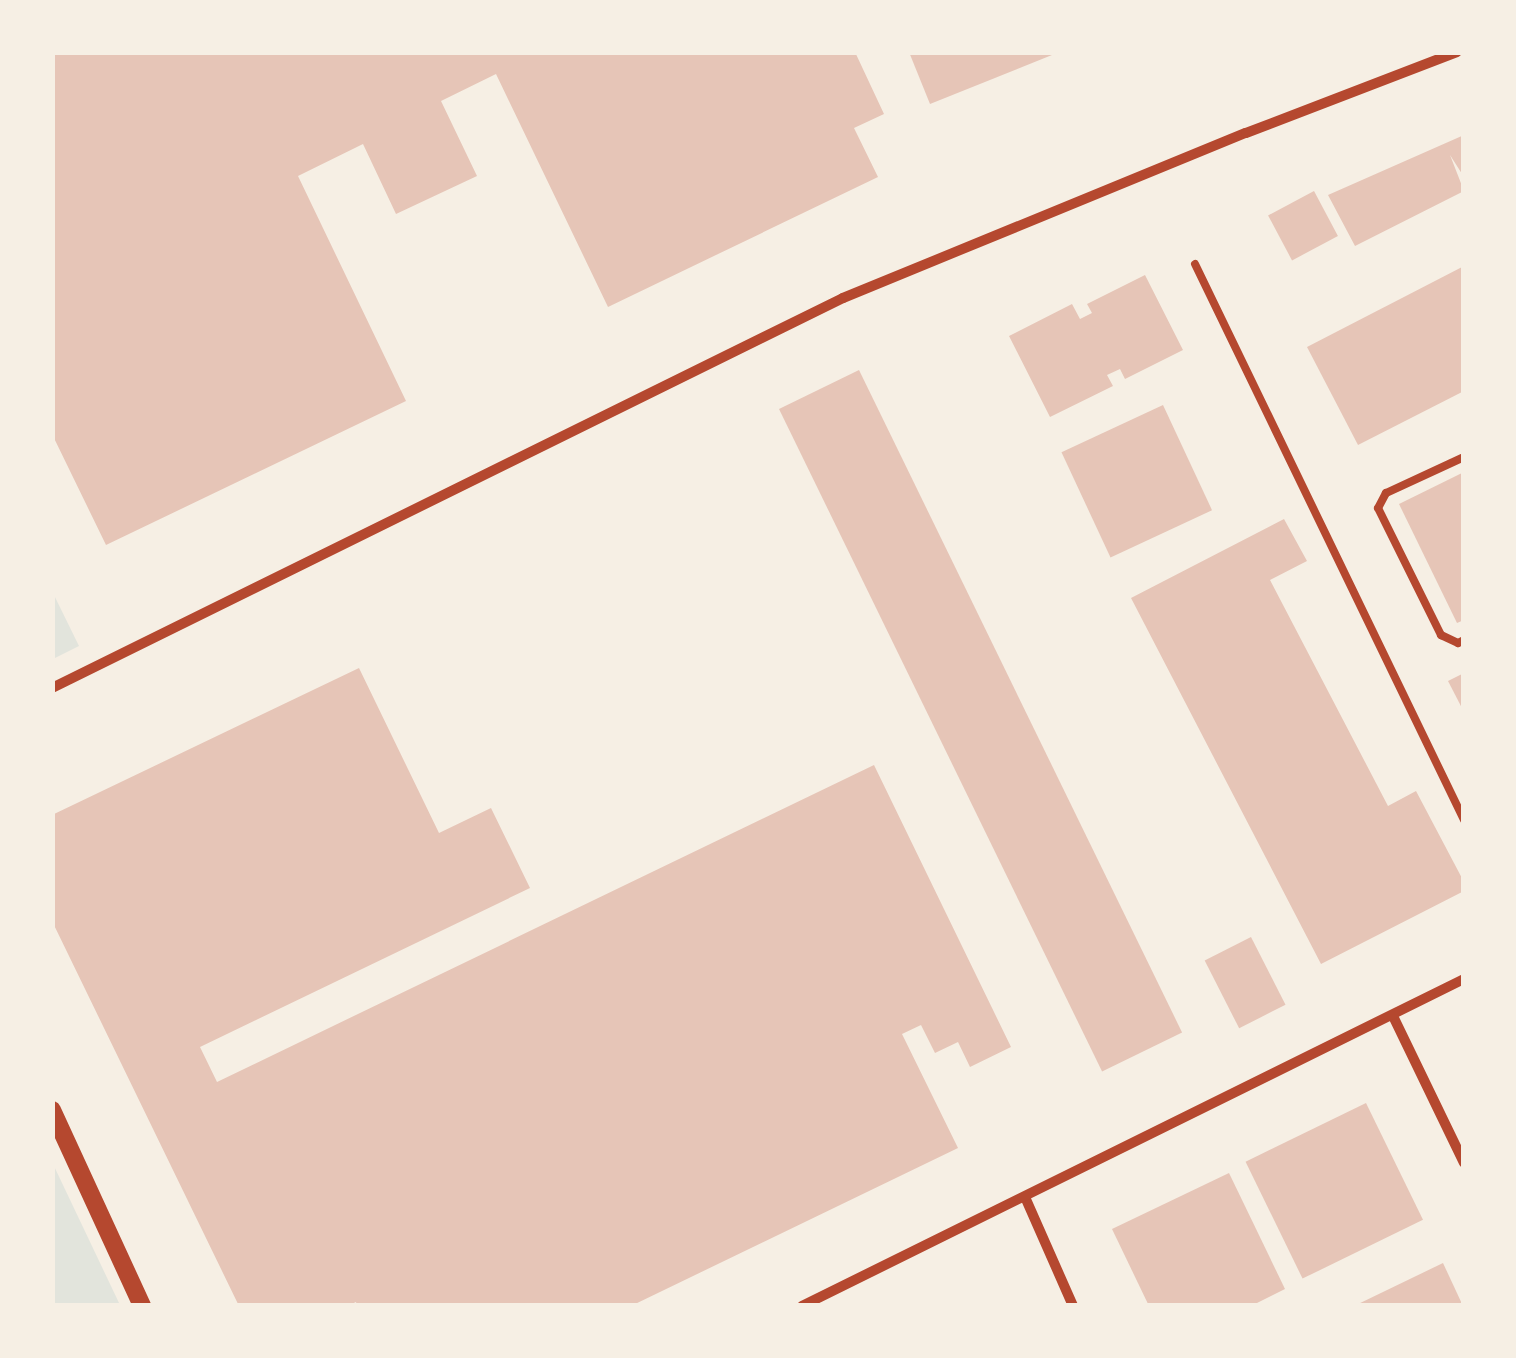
<!DOCTYPE html>
<style>
body{margin:0}
#map{position:relative;width:1516px;height:1358px;overflow:hidden;background:#f6efe4;font-family:Lato,sans-serif}
div>[style]{position:absolute}
.green>*{inset:0;background:#e2e4dc}
.building>*{inset:0;background:#e6c5b7;transform-origin:0 0}
.service>*{height:8px;margin:-4px;padding:0 4px;transform-origin:4px;border-radius:4px;background:#b5482f}
.minor>*{height:10px;margin:-5px;padding:0 5px;transform-origin:5px;border-radius:5px;background:#b5482f}
.tertiary>*{height:18px;margin:-9px;padding:0 9px;transform-origin:9px;border-radius:9px;background:#b5482f}
span{translate:-50% -50%;white-space:nowrap;text-align:center;line-height:1.15;-webkit-text-stroke:10px #f6efe4;paint-order:stroke}
.frame{position:absolute;inset:0;border:55px solid #f6efe4;pointer-events:none}
</style>
<div id="map">
<div class="green">
<i style="clip-path:polygon(52px 591px,79px 646px,53px 659px,52px 659px)"></i>
<i style="clip-path:polygon(52px 1164px,53px 1164px,120px 1305px,53px 1305px)"></i>
</div>
<div class="building">
<i style="clip-path:polygon(52px 52px,855px 52px,884px 114px,854px 128px,878px 177px,608px 307px,496px 74px,441px 101px,477px 176px,396px 214px,363px 144px,298px 176px,406px 401px,106px 545px,52px 434px)"></i>
<i style="clip-path:polygon(909px 52px,1057px 52px,1057px 53px,930px 104px)"></i>
<i style="clip-path:polygon(1464px 135px,1464px 177px,1450px 155px,1464px 191px,1355px 246px,1328px 195px)"></i>
<i style="left:1314px;top:191px;width:51px;height:52px;rotate:62deg"></i>
<i style="clip-path:polygon(1464px 266px,1464px 391px,1358px 445px,1307px 347px)"></i>
<i style="clip-path:polygon(1145px 275px,1183px 350px,1125px 379px,1120px 369px,1107px 375px,1113px 386px,1050px 417px,1009px 336px,1072px 304px,1080px 319px,1092px 313px,1087px 304px)"></i>
<i style="left:859px;top:370px;width:737px;height:89px;rotate:64deg"></i>
<i style="left:1163px;top:405px;width:116px;height:112px;rotate:65deg"></i>
<i style="clip-path:polygon(1464px 472px,1464px 620px,1457px 623px,1399px 504px)"></i>
<i style="clip-path:polygon(1284px 519px,1307px 561px,1270px 580px,1388px 806px,1416px 791px,1464px 882px,1464px 891px,1321px 964px,1131px 598px)"></i>
<i style="clip-path:polygon(359px 668px,439px 833px,491px 808px,530px 888px,200px 1047px,217px 1082px,874px 765px,1011px 1047px,970px 1067px,958px 1042px,935px 1053px,921px 1025px,902px 1034px,958px 1148px,631px 1306px,357px 1306px,356px 1302px,347px 1306px,239px 1306px,52px 921px,52px 815px)"></i>
<i style="clip-path:polygon(1464px 673px,1464px 712px,1448px 681px)"></i>
<i style="left:1251px;top:937px;width:76px;height:52px;rotate:63deg"></i>
<i style="left:1366px;top:1103px;width:130px;height:134px;rotate:64deg"></i>
<i style="clip-path:polygon(1229px 1173px,1285px 1289px,1251px 1306px,1149px 1306px,1112px 1229px)"></i>
<i style="clip-path:polygon(1443px 1263px,1463px 1306px,1354px 1306px)"></i>
</div>
<div class="service">
<i style="left:1195px;top:264px;width:618px;rotate:64.18deg"></i>
<i style="left:1464px;top:457px;width:86px;rotate:155.2deg"></i>
<i style="left:1386px;top:493px;width:17px;rotate:118deg"></i>
<i style="left:1378px;top:508px;width:142px;rotate:63.6deg"></i>
<i style="left:1441px;top:635px;width:19px;rotate:25deg"></i>
<i style="left:1458px;top:643px;width:7px;rotate:-27deg"></i>
</div>
<div class="minor">
<i style="left:52px;top:688px;width:882px;rotate:-26.25deg"></i>
<i style="left:843px;top:298px;width:435px;rotate:-22.3deg"></i>
<i style="left:1246px;top:133px;width:226px;rotate:-21deg"></i>
<i style="left:1393px;top:1016px;width:163px;rotate:64.2deg"></i>
<i style="left:1025px;top:1197px;width:119px;rotate:66.2deg"></i>
<i style="left:802px;top:1306px;width:738px;rotate:-26.29deg"></i>
</div>
<div class="tertiary">
<i style="left:52px;top:1110px;width:216px;rotate:65.3deg"></i>
</div>
<div class="frame"></div>
</div>
